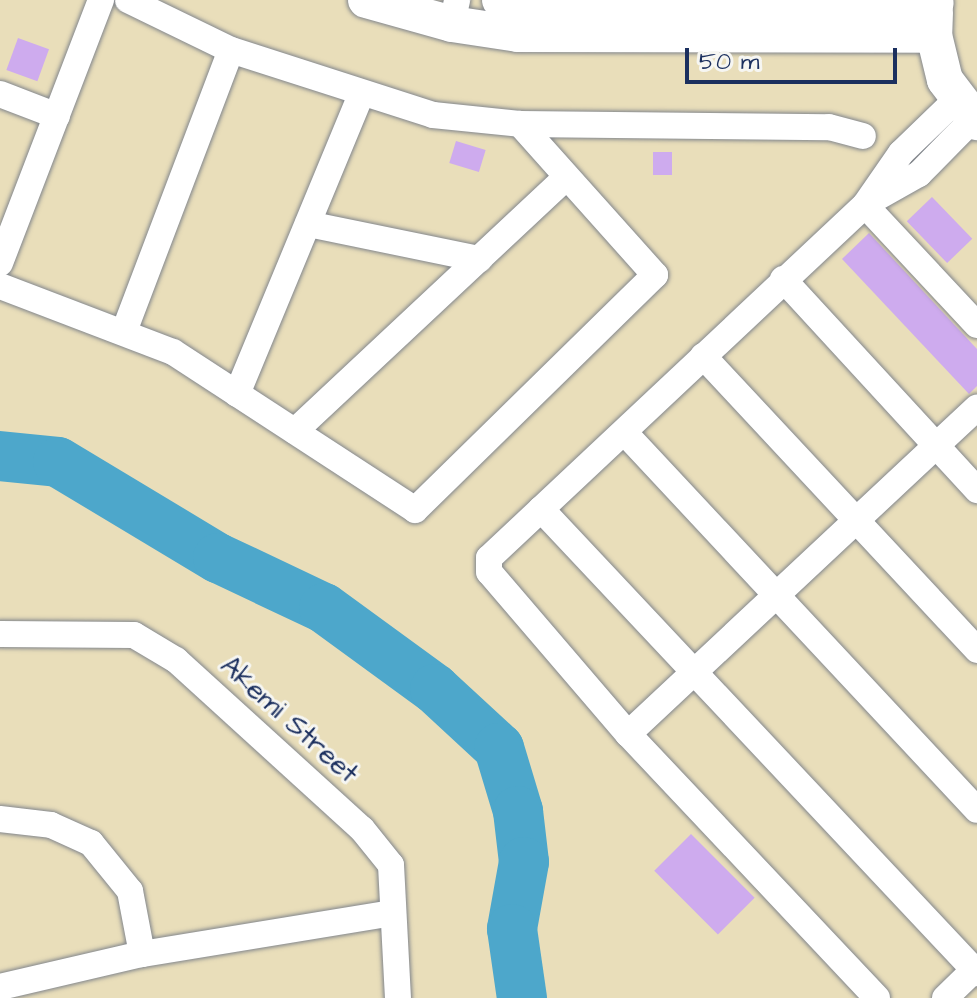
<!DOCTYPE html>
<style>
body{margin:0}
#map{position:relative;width:977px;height:998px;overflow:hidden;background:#e9deba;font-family:"Architects Daughter",sans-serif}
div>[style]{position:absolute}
.river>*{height:50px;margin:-25px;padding:0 25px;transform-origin:25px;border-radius:25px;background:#4da7cb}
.building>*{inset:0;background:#ceabee;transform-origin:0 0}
.roads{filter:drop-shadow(0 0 2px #82868c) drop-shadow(0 0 2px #82868c)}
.street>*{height:26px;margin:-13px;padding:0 13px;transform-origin:13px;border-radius:13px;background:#fff}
.secondary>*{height:36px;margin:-18px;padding:0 18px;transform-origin:18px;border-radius:18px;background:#fff}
span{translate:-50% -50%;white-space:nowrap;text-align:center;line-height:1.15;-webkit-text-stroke:6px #f6f6f2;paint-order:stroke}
.street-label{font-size:28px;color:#1b2f5e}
.scale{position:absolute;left:685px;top:48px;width:212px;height:36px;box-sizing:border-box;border:4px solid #1b2f5e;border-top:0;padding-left:10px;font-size:24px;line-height:28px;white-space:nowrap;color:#1b2f5e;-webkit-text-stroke:6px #f6f6f2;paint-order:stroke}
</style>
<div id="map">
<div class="river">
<i style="left:0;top:456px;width:58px;rotate:5.9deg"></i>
<i style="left:58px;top:462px;width:187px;rotate:31deg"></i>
<i style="left:218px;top:558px;width:117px;rotate:25.3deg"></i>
<i style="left:324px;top:608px;width:137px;rotate:36.1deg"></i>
<i style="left:435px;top:689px;width:87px;rotate:42.7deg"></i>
<i style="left:499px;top:748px;width:66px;rotate:73.2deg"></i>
<i style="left:518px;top:811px;width:51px;rotate:83.3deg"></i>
<i style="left:524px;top:862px;width:68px;rotate:100.2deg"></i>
<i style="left:512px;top:929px;width:70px;rotate:81.8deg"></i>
</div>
<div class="building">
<i style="left:18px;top:38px;width:33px;height:34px;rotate:20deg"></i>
<i style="left:456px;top:141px;width:31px;height:23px;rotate:17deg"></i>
<i style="left:653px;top:152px;width:19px;height:23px"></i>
<i style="left:932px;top:197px;width:58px;height:35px;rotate:46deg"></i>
<i style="clip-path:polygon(869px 233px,977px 349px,977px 386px,969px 394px,842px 259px)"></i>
<i style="left:691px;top:834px;width:90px;height:52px;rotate:45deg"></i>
</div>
<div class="roads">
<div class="street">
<i style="left:128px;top:0;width:114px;rotate:25.9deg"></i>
<i style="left:231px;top:50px;width:212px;rotate:17.8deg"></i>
<i style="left:433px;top:115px;width:87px;rotate:5.9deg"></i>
<i style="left:520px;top:124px;width:309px;rotate:0.6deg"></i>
<i style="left:829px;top:127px;width:35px;rotate:15deg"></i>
<i style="left:452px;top:24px;width:25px;rotate:-78deg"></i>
<i style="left:0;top:94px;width:61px;rotate:21.1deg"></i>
<i style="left:871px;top:201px;width:55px;rotate:-29.4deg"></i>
<i style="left:919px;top:174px;width:77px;rotate:-45.5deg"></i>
<i style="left:865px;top:205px;width:164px;rotate:47deg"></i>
<i style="left:308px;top:224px;width:175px;rotate:11.6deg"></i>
<i style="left:0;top:263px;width:282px;rotate:-69deg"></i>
<i style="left:783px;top:279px;width:287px;rotate:47.4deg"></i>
<i style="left:0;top:286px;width:185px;rotate:20.9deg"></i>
<i style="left:173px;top:352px;width:289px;rotate:33.1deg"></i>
<i style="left:415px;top:510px;width:336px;rotate:-44.4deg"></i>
<i style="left:655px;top:275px;width:203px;rotate:-131.8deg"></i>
<i style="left:125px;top:329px;width:298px;rotate:-69.2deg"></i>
<i style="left:703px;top:356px;width:402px;rotate:47deg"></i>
<i style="left:237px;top:394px;width:324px;rotate:-67.5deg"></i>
<i style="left:295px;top:431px;width:370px;rotate:-43.1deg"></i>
<i style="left:624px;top:432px;width:517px;rotate:46.96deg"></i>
<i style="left:541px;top:509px;width:637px;rotate:46.78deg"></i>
<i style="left:0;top:634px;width:134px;rotate:0.4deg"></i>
<i style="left:134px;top:635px;width:49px;rotate:30.8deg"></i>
<i style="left:176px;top:660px;width:251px;rotate:42.3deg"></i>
<i style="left:362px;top:829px;width:46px;rotate:51.1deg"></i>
<i style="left:391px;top:865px;width:133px;rotate:87deg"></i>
<i style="left:628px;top:734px;width:478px;rotate:-43.1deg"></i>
<i style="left:0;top:819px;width:51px;rotate:6.7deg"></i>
<i style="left:51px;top:825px;width:44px;rotate:24.2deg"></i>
<i style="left:91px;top:843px;width:62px;rotate:50.9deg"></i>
<i style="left:130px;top:891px;width:64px;rotate:79.2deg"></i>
<i style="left:0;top:987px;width:146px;rotate:-13.1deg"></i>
<i style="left:142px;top:954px;width:254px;rotate:-9.3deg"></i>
<i style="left:877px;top:998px;width:363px;rotate:-133.3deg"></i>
<i style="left:628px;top:734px;width:213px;rotate:-130.6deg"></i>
<i style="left:489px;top:572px;width:14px;rotate:-90deg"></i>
<i style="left:489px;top:558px;width:516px;rotate:-43.19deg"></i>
<i style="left:865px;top:205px;width:63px;rotate:-55.3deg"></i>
<i style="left:901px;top:153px;width:78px;rotate:-44deg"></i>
<i style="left:945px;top:998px;width:45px;rotate:-44.1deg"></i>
</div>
<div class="secondary">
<i style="left:366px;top:0;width:89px;rotate:15.6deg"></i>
<i style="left:452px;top:24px;width:67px;rotate:8.6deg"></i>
<i style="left:518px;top:34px;width:416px;rotate:0.1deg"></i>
<i style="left:500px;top:0;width:87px;rotate:5.3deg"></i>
<i style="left:587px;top:8px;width:304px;rotate:0.2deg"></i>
<i style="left:891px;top:9px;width:45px;rotate:-7.6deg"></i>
<i style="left:935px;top:12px;width:23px;rotate:92deg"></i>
<i style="left:934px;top:35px;width:46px;rotate:76.3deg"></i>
<i style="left:945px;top:80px;width:53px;rotate:52.7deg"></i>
</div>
</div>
<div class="street-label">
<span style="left:289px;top:720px;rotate:42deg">Akemi Street</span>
</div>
<div class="scale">50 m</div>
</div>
